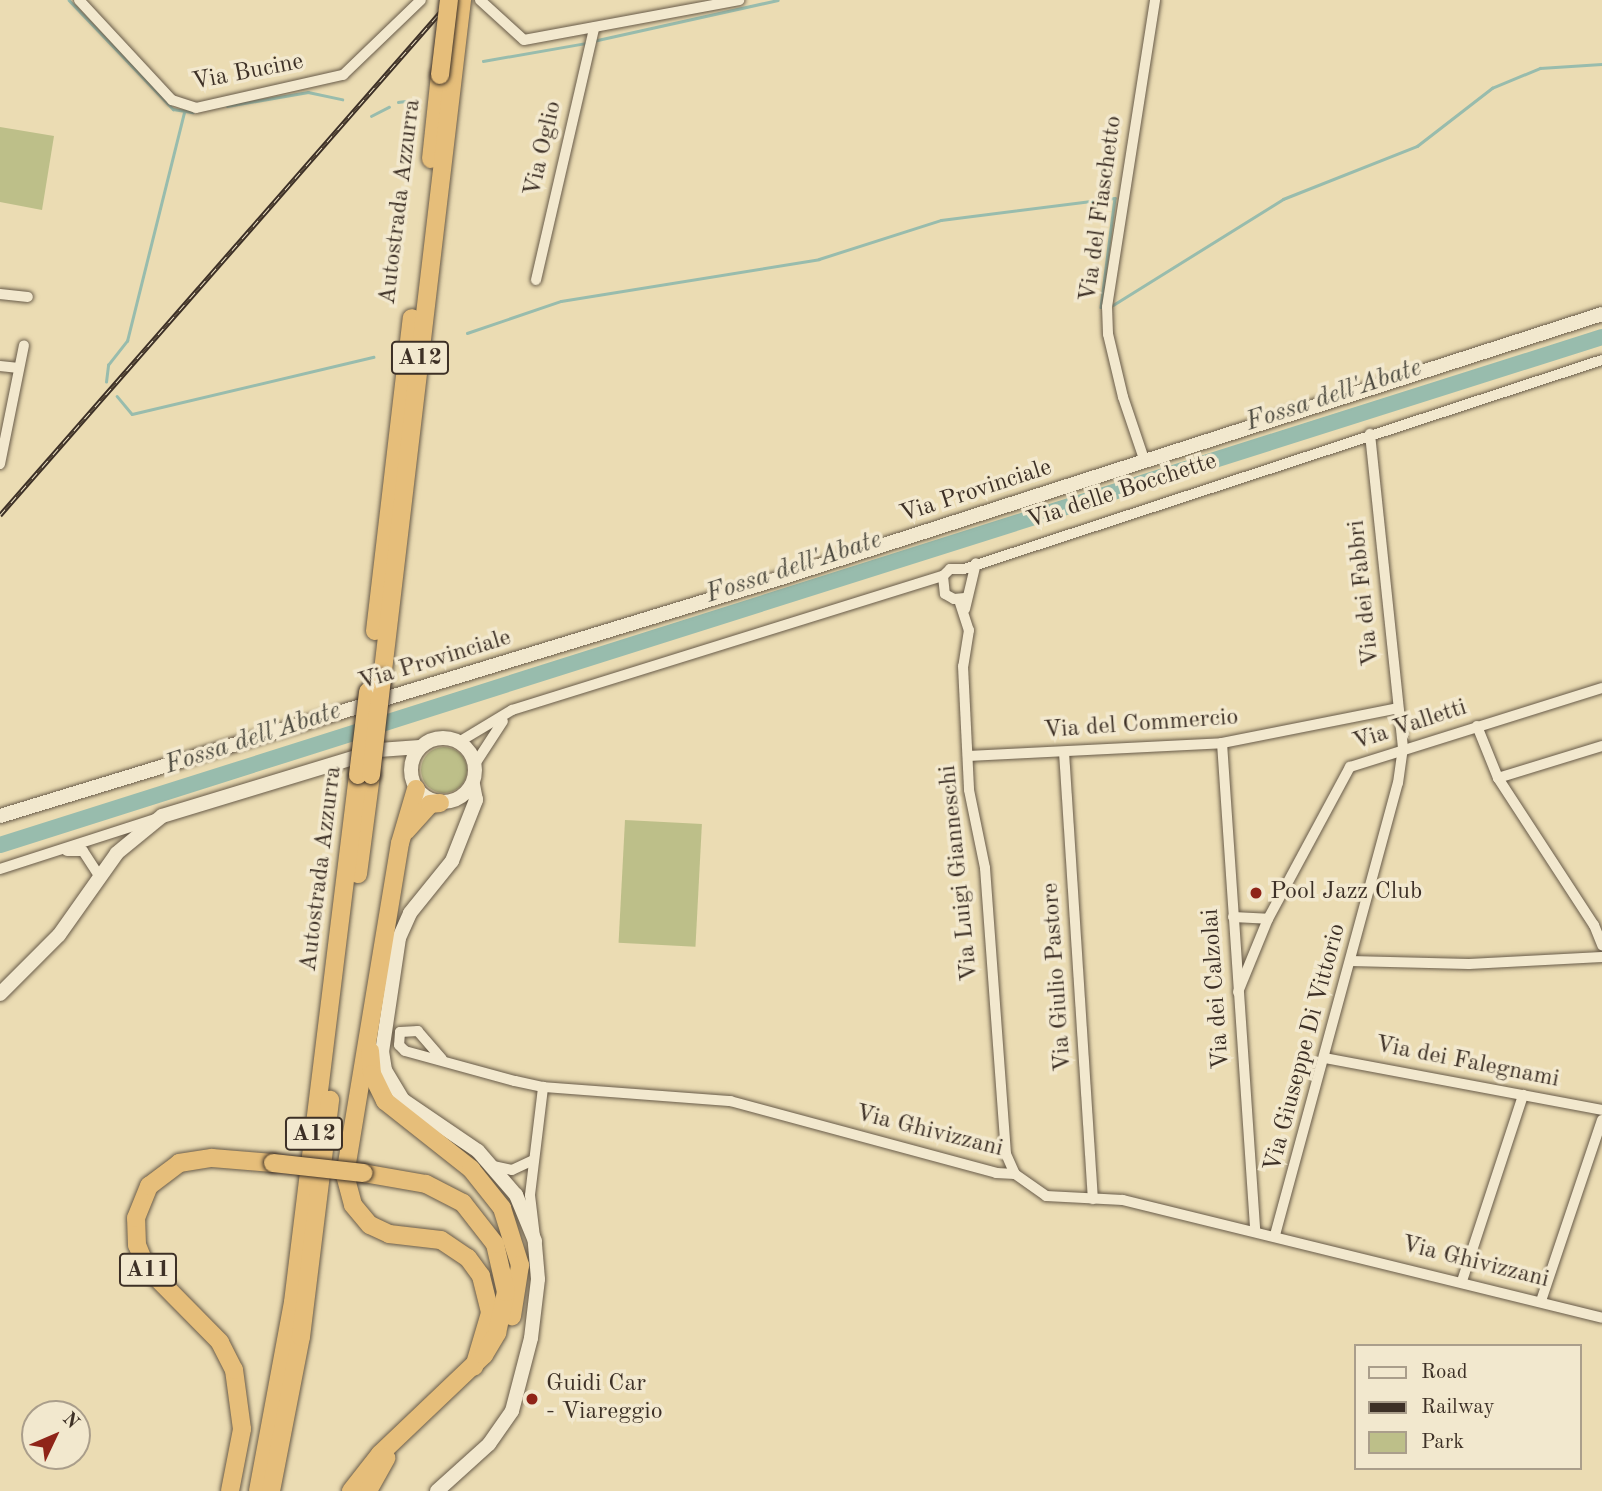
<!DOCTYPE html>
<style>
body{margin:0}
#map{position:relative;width:1602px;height:1491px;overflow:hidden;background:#ebdcb3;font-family:"Old Standard TT",serif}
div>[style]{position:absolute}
.green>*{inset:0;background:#bdbf89;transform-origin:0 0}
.round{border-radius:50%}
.stream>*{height:2.5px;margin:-1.25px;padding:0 1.25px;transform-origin:1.25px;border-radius:1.25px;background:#98bcad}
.river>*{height:16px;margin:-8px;padding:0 8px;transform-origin:8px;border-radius:8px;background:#98bcad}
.roads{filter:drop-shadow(0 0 2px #685b49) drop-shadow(0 0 2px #685b49)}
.street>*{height:10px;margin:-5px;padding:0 5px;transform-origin:5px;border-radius:5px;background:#f2e8ce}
.secondary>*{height:14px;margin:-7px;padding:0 7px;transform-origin:7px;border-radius:7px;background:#f2e8ce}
.secondary>.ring{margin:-7px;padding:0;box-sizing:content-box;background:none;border:14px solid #f2e8ce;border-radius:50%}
.highway>*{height:18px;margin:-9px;padding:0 9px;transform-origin:9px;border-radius:9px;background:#e6be7a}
.rail>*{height:5px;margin-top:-2.5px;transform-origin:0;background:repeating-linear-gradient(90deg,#f2e8ce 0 8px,#3d3026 0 16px);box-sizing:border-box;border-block:2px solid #3d3026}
.bridges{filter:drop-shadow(0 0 2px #3d3026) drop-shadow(0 0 2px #3d3026)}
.highway-bridge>*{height:18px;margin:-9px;padding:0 9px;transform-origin:9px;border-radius:9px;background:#e6be7a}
.dots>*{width:19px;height:19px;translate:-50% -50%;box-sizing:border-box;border:4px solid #f2e8ce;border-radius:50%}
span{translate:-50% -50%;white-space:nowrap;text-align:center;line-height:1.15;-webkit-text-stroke:7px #f2e8ce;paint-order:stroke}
.shield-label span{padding:2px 5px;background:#f2e8ce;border:2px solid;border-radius:5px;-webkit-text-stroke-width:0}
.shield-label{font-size:23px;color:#3d3026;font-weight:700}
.street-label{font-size:24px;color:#3d3026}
.poi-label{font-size:24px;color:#3d3026}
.left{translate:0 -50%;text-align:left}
.water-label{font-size:26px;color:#4f4c41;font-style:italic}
.legend{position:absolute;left:1354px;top:1344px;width:228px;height:126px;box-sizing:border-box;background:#f2e8ce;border:2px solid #aa9e8b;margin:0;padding:9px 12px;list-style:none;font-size:21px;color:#3d3026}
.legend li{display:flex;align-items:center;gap:14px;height:35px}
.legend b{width:35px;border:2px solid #aa9e8b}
.north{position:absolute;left:21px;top:1400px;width:70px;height:70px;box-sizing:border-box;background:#f2e8ce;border:2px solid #aa9e8b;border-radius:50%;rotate:46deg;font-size:19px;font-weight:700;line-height:28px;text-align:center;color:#3d3026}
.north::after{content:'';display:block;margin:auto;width:24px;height:32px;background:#8f2418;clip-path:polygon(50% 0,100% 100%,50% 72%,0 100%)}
</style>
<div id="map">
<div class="green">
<i style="clip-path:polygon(0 127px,54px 136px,42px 210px,0 202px)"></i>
<i class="round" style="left:421px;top:747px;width:46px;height:46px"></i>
<i style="left:625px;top:820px;width:77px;height:123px;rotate:3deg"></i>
</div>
<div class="stream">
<i style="left:69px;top:0;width:151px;rotate:46.3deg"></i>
<i style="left:173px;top:109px;width:20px;rotate:9deg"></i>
<i style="left:593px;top:41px;width:189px;rotate:-12.5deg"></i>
<i style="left:483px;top:61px;width:105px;rotate:-9.9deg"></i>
<i style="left:398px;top:102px;width:7px;rotate:-8deg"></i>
<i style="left:227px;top:106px;width:82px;rotate:-9.8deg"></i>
<i style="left:308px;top:92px;width:35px;rotate:12deg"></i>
<i style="left:371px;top:116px;width:20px;rotate:-27deg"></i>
<i style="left:1113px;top:305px;width:200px;rotate:-31.9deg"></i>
<i style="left:1283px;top:199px;width:144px;rotate:-21.6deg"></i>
<i style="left:1417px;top:146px;width:95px;rotate:-37.7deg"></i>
<i style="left:1492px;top:88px;width:52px;rotate:-22.6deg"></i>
<i style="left:1540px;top:68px;width:62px;rotate:-3.7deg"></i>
<i style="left:467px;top:333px;width:99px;rotate:-18.8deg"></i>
<i style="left:561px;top:301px;width:261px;rotate:-9.2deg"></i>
<i style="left:819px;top:259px;width:128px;rotate:-17.7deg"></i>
<i style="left:941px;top:220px;width:175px;rotate:-7.2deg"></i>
<i style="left:1115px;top:198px;width:110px;rotate:97.3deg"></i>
<i style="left:106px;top:382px;width:17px;rotate:-83deg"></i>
<i style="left:108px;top:365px;width:31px;rotate:-52deg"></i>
<i style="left:127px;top:341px;width:235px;rotate:-76deg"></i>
<i style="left:117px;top:396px;width:23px;rotate:50deg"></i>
<i style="left:132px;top:414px;width:248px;rotate:-13.3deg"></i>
</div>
<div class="river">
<i style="left:0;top:845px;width:1681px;rotate:-17.59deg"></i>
</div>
<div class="roads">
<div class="street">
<i style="left:79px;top:0;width:137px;rotate:47.1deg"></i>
<i style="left:172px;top:100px;width:25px;rotate:18deg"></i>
<i style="left:196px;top:108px;width:151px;rotate:-12.7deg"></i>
<i style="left:343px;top:75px;width:108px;rotate:-43.9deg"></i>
<i style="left:480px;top:0;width:59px;rotate:42.3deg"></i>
<i style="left:524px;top:40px;width:219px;rotate:-10.5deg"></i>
<i style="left:536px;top:280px;width:259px;rotate:-77deg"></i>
<i style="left:0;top:294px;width:28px;rotate:6deg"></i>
<i style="left:0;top:366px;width:19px;rotate:6deg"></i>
<i style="left:1145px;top:462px;width:69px;rotate:-108.7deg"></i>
<i style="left:1123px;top:397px;width:65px;rotate:-103.4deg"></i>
<i style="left:1108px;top:334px;width:27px;rotate:-92deg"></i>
<i style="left:1107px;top:307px;width:311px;rotate:-81.1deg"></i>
<i style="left:0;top:464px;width:121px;rotate:-78.6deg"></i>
<i style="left:943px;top:576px;width:18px;rotate:84deg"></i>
<i style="left:945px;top:594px;width:10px;rotate:29deg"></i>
<i style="left:954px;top:599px;width:11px;rotate:-5deg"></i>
<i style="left:959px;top:600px;width:32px;rotate:72deg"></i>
<i style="left:969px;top:630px;width:36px;rotate:99deg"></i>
<i style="left:963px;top:666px;width:124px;rotate:87.2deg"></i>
<i style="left:969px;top:790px;width:80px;rotate:78.4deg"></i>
<i style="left:985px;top:868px;width:287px;rotate:85.8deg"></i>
<i style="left:1006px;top:1154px;width:22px;rotate:66deg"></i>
<i style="left:965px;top:609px;width:47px;rotate:-76.6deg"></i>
<i style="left:1477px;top:726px;width:56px;rotate:68deg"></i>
<i style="left:459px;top:742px;width:62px;rotate:-31.1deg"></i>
<i style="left:512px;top:710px;width:451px;rotate:-17.3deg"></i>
<i style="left:943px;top:576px;width:10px;rotate:-45deg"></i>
<i style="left:950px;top:569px;width:14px"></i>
<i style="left:964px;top:569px;width:671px;rotate:-18.14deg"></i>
<i style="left:1222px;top:743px;width:490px;rotate:86.1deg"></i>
<i style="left:1602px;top:746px;width:109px;rotate:162.9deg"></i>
<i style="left:1498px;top:778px;width:176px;rotate:56.9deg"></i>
<i style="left:1594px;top:925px;width:22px;rotate:68deg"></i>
<i style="left:1064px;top:752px;width:448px;rotate:86.3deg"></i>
<i style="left:968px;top:756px;width:254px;rotate:-2.9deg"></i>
<i style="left:1222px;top:743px;width:179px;rotate:-11.2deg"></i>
<i style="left:475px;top:764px;width:51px;rotate:-56.9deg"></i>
<i style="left:67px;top:851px;width:16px"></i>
<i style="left:83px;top:851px;width:31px;rotate:57deg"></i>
<i style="left:0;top:869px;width:163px;rotate:-17.9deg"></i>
<i style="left:1233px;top:917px;width:35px;rotate:3deg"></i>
<i style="left:1350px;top:961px;width:119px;rotate:1.4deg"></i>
<i style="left:1469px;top:964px;width:133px;rotate:-3deg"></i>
<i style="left:1238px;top:992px;width:79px;rotate:-67.7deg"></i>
<i style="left:1268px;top:919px;width:173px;rotate:-61.7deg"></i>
<i style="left:1350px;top:767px;width:264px;rotate:-17.4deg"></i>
<i style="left:1325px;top:1058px;width:282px;rotate:10.6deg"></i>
<i style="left:442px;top:1059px;width:37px;rotate:-131deg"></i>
<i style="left:418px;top:1031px;width:18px;rotate:177deg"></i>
<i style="left:400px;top:1032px;width:13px;rotate:94deg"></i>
<i style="left:399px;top:1045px;width:8px;rotate:45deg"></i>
<i style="left:405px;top:1051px;width:114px;rotate:15.3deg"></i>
<i style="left:515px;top:1081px;width:29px;rotate:12deg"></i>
<i style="left:543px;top:1087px;width:188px;rotate:4.3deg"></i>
<i style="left:730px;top:1101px;width:276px;rotate:15.1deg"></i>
<i style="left:996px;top:1173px;width:19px;rotate:3deg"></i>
<i style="left:1015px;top:1174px;width:38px;rotate:35deg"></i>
<i style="left:1046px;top:1196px;width:77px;rotate:3deg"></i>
<i style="left:1123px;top:1200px;width:493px;rotate:13.8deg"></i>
<i style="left:493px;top:1166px;width:19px;rotate:12deg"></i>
<i style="left:512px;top:1170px;width:23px;rotate:-25deg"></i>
<i style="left:1275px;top:1235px;width:468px;rotate:-74.8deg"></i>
<i style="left:1398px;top:783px;width:35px;rotate:-82deg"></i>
<i style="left:1403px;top:748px;width:316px;rotate:-96deg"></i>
<i style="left:535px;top:1237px;width:42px;rotate:-96.8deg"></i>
<i style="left:530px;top:1195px;width:109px;rotate:-83.1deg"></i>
<i style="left:1462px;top:1281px;width:196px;rotate:-71.8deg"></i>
<i style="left:1541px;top:1301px;width:191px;rotate:-71.4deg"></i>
</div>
<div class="secondary">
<i class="ring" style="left:411px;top:738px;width:50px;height:50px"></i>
<i style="left:0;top:816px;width:820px;rotate:-16.95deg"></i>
<i style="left:784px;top:577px;width:859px;rotate:-17.82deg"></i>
<i style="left:0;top:994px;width:83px;rotate:-45deg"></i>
<i style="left:59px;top:935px;width:100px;rotate:-54.7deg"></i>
<i style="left:117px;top:853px;width:58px;rotate:-39.4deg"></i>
<i style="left:162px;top:816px;width:227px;rotate:-16.9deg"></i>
<i style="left:379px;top:750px;width:41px;rotate:-4.2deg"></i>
<i style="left:437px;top:1491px;width:70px;rotate:-42.1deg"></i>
<i style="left:489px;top:1444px;width:40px;rotate:-55.1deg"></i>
<i style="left:512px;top:1411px;width:75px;rotate:-75.4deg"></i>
<i style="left:531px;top:1338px;width:59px;rotate:-83.2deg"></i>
<i style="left:538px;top:1279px;width:38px;rotate:-95deg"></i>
<i style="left:535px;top:1241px;width:50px;rotate:-112.4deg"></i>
<i style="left:516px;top:1195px;width:58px;rotate:-130.8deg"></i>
<i style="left:478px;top:1151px;width:91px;rotate:-145.8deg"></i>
<i style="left:403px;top:1100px;width:35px;rotate:-121deg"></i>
<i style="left:385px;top:1070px;width:18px;rotate:-99deg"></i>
<i style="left:382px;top:1052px;width:115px;rotate:-81.5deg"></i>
<i style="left:399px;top:938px;width:27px;rotate:-66deg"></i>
<i style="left:410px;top:913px;width:67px;rotate:-51.1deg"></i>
<i style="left:452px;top:861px;width:66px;rotate:-68.5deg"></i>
<i style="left:476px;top:800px;width:16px;rotate:-101deg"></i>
</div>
<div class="highway">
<i style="left:431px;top:159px;width:84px;rotate:-83.9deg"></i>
<i style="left:375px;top:631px;width:315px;rotate:-83.3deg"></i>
<i style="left:382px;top:679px;width:684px;rotate:-83.28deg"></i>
<i style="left:416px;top:789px;width:56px;rotate:106.5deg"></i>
<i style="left:400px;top:843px;width:337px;rotate:99.4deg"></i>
<i style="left:345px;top:1175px;width:31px;rotate:75deg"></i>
<i style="left:353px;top:1205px;width:26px;rotate:50deg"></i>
<i style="left:370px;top:1225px;width:21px;rotate:25deg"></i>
<i style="left:389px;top:1234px;width:52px;rotate:6.6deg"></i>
<i style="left:441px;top:1240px;width:32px;rotate:34deg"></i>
<i style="left:468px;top:1258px;width:22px;rotate:54deg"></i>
<i style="left:481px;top:1276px;width:38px;rotate:76deg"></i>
<i style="left:490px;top:1313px;width:56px;rotate:106.5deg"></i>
<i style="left:406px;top:831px;width:36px;rotate:-48deg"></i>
<i style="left:430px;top:804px;width:10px;rotate:-6deg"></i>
<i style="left:358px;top:874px;width:100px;rotate:-82.5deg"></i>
<i style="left:370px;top:1051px;width:23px;rotate:85deg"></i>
<i style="left:372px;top:1074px;width:30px;rotate:64deg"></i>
<i style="left:385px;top:1101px;width:110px;rotate:38.3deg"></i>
<i style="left:471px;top:1169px;width:50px;rotate:51.5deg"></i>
<i style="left:502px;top:1208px;width:60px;rotate:72.5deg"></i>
<i style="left:520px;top:1265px;width:52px;rotate:98.9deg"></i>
<i style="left:230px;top:1491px;width:63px;rotate:-79deg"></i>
<i style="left:242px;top:1429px;width:60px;rotate:-97.7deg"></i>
<i style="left:234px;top:1370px;width:31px;rotate:-117deg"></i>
<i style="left:220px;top:1342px;width:105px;rotate:-134.6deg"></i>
<i style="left:146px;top:1267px;width:24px;rotate:-112deg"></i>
<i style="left:137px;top:1245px;width:27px;rotate:-92deg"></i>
<i style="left:136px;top:1218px;width:35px;rotate:-68deg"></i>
<i style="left:149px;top:1186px;width:38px;rotate:-37deg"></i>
<i style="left:179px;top:1163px;width:33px;rotate:-9deg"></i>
<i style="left:212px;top:1158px;width:61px;rotate:4.7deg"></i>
<i style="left:258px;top:1491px;width:192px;rotate:-79.5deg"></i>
<i style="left:293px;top:1302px;width:531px;rotate:-82.97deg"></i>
<i style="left:271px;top:1491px;width:157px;rotate:-79deg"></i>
<i style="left:301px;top:1337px;width:239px;rotate:-83deg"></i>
<i style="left:351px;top:1491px;width:47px;rotate:-51.9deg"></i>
<i style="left:380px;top:1454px;width:144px;rotate:-43.6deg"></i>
<i style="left:484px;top:1355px;width:26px;rotate:-59deg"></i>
<i style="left:497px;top:1333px;width:42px;rotate:-77.6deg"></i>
<i style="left:506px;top:1292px;width:49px;rotate:-102.9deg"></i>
<i style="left:495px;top:1244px;width:52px;rotate:-128deg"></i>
<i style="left:463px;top:1203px;width:42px;rotate:-152.8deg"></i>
<i style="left:426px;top:1184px;width:64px;rotate:-170.1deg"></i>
<i style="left:368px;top:1491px;width:38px;rotate:-61deg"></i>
</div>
</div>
<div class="rail">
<i style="left:0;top:515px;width:685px;rotate:-48.79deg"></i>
</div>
<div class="bridges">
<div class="highway-bridge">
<i style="left:440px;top:75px;width:76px;rotate:-83.2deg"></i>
<i style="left:358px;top:775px;width:84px;rotate:-83.1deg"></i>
<i style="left:371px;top:775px;width:97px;rotate:-83.5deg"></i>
<i style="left:273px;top:1163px;width:91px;rotate:6.3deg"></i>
</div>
</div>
<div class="dots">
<i style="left:1256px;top:893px;background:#8f2418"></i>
<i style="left:532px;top:1399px;background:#8f2418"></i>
</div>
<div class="shield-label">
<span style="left:420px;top:358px">A12</span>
<span style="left:314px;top:1134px">A12</span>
<span style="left:148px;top:1270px">A11</span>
</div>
<div class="street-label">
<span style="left:248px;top:73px;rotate:-11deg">Via Bucine</span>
<span style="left:544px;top:149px;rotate:-77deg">Via Oglio</span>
<span style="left:401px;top:202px;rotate:-83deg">Autostrada Azzurra</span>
<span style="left:1102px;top:209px;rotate:-82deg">Via del Fiaschetto</span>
<span style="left:976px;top:492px;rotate:-18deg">Via Provinciale</span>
<span style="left:1122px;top:492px;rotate:-18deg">Via delle Bocchette</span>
<span style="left:1365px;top:593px;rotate:-96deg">Via dei Fabbri</span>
<span style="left:435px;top:661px;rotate:-17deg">Via Provinciale</span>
<span style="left:1141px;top:725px;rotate:-4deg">Via del Commercio</span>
<span style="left:1410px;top:726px;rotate:-18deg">Via Valletti</span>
<span style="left:322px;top:869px;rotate:-83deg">Autostrada Azzurra</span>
<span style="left:960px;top:873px;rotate:-96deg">Via Luigi Gianneschi</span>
<span style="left:1058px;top:977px;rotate:-94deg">Via Giulio Pastore</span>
<span style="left:1217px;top:989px;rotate:-94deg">Via dei Calzolai</span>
<span style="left:1306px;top:1048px;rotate:-75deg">Via Giuseppe Di Vittorio</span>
<span style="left:1467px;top:1063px;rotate:11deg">Via dei Falegnami</span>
<span style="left:929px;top:1132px;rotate:14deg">Via Ghivizzani</span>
<span style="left:1475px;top:1263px;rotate:14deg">Via Ghivizzani</span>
</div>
<div class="poi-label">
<span class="left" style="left:1270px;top:893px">Pool Jazz Club</span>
<span class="left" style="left:546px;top:1399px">Guidi Car<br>- Viareggio</span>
</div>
<div class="water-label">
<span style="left:1334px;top:396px;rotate:-18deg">Fossa dell'Abate</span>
<span style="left:794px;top:568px;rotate:-18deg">Fossa dell'Abate</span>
<span style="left:253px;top:739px;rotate:-18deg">Fossa dell'Abate</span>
</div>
<ul class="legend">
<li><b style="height:9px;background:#f2e8ce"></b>Road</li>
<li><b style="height:9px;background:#3d3026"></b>Railway</li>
<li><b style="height:19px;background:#bdbf89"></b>Park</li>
</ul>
<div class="north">N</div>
</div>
